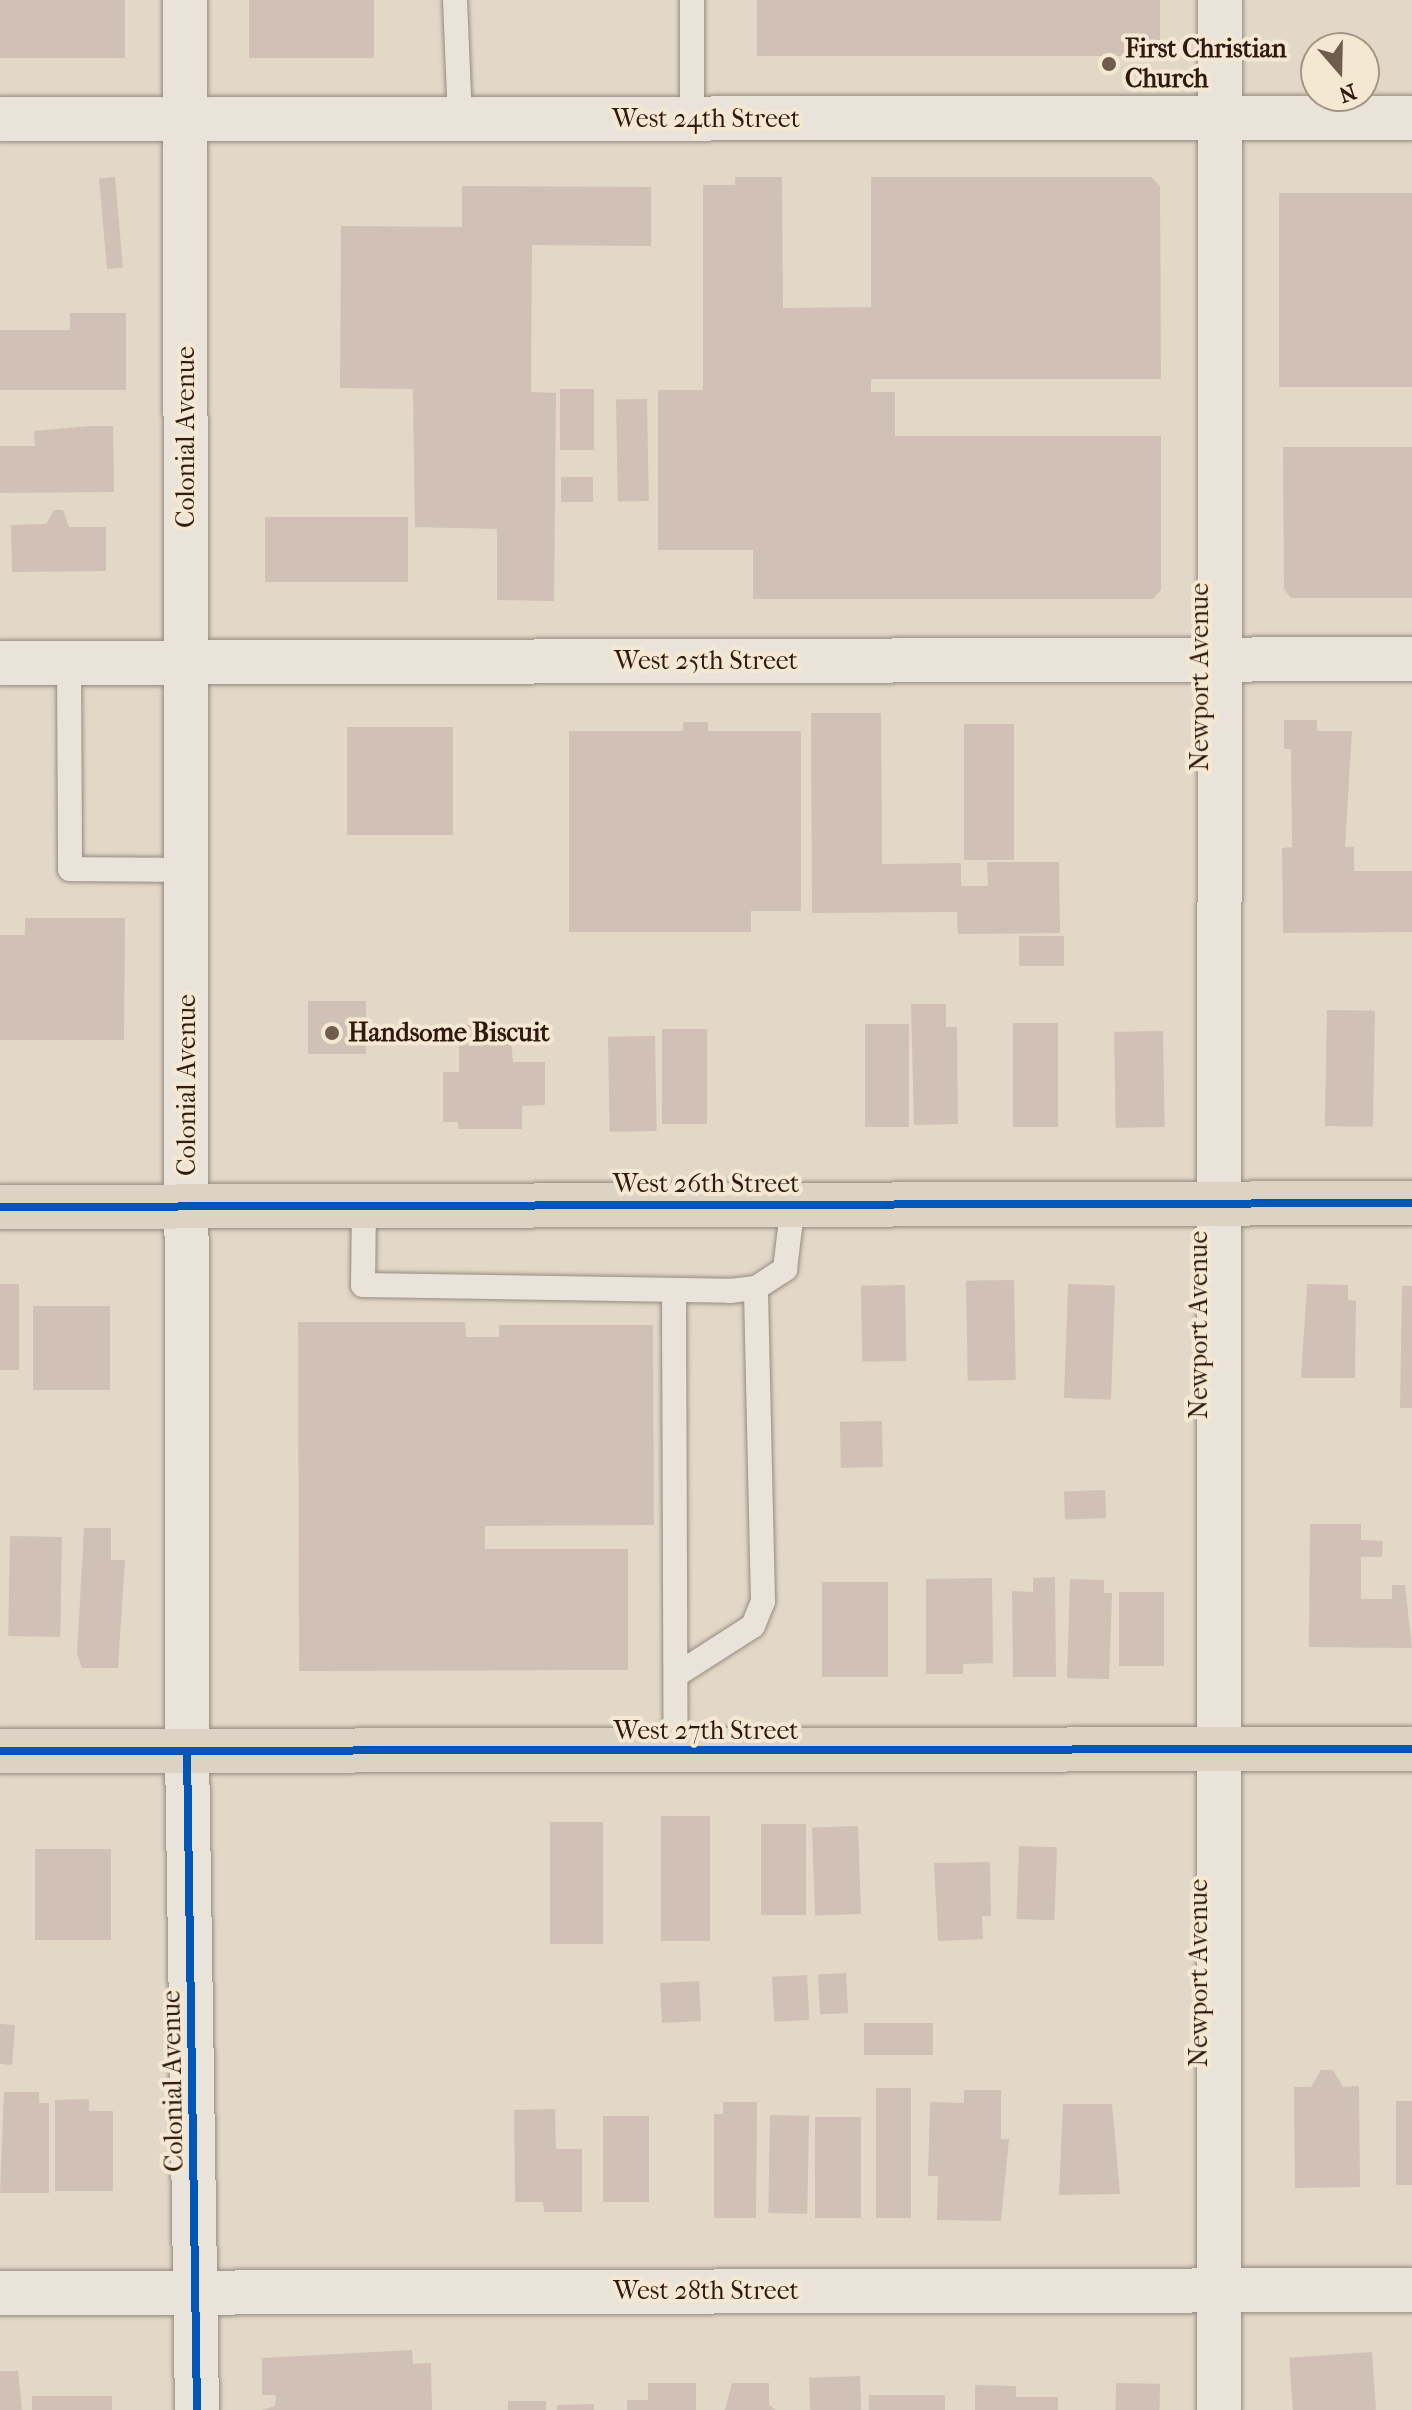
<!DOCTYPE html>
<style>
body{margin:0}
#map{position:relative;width:1412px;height:2410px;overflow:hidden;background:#e3d8c7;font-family:"IM FELL French Canon",serif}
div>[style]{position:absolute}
.building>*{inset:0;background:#d0c0b5;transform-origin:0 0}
.roads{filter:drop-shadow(0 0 2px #948b80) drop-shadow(0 0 2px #948b80)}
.lane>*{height:24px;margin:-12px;padding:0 12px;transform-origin:12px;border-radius:12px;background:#e9e3da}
.street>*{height:44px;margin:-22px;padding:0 22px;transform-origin:22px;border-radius:22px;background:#e9e3da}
.secondary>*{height:44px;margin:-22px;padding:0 22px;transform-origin:22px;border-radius:22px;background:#e9e3da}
.primary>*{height:44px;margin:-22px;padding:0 22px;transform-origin:22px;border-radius:22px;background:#dcd3c5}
.cycleway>*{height:8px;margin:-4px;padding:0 4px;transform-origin:4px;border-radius:4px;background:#0057b8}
.dots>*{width:22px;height:22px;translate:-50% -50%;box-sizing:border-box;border:4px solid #f5e8d2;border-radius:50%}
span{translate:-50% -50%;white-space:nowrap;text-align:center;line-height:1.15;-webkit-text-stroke:8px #f5e8d2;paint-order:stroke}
.poi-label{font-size:26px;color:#301a0f;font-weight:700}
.left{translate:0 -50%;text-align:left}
.street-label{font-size:26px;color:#301a0f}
.north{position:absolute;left:1300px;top:32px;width:80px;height:80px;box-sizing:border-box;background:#f5e8d2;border:2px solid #a69684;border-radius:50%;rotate:160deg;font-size:22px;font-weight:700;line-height:32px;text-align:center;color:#301a0f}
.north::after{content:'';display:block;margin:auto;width:28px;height:36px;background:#6f5c4f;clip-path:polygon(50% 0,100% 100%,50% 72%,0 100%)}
</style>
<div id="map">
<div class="building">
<i style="left:0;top:0;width:125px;height:58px"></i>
<i style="left:249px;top:0;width:125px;height:58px"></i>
<i style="left:757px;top:0;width:403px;height:56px"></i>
<i style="left:115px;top:177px;width:91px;height:16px;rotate:85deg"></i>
<i style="clip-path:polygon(735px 177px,782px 177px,783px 308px,871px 307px,871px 177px,1151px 177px,1160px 186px,1161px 379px,871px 379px,871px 392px,895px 392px,895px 436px,1161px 436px,1161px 590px,1153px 599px,753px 599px,753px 550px,658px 550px,658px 390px,703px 390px,703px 185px,735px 185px)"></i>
<i style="clip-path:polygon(462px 186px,651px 187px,651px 246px,532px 245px,531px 392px,556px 393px,554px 601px,497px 600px,497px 529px,415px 527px,413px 389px,340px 388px,341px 226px,462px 227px)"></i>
<i style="left:1412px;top:193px;width:194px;height:133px;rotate:90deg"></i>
<i style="clip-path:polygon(70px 313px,126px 313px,126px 390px,0 390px,0 330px,70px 330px)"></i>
<i style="left:560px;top:389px;width:34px;height:61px"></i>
<i style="left:647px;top:399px;width:102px;height:31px;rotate:89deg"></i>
<i style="clip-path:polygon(90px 426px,113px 426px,114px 492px,0 493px,0 446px,35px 446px,34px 431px)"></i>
<i style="clip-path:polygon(1283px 447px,1412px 447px,1412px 598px,1291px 598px,1284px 589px)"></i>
<i style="left:561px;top:477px;width:32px;height:25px"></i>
<i style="clip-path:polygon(54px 510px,63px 510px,69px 527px,106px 527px,106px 571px,12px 572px,11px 525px,46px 524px)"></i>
<i style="left:408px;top:517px;width:65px;height:143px;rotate:90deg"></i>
<i style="clip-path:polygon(811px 713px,881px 713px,882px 864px,961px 863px,961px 886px,988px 886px,987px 862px,1059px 862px,1060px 933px,958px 934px,957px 912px,812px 913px)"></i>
<i style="clip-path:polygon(1284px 720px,1317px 720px,1317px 731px,1352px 731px,1345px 847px,1354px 847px,1354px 871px,1412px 871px,1412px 932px,1283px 933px,1282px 848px,1292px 847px,1291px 749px,1284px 749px)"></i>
<i style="clip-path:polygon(683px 722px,708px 722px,708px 731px,801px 731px,801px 911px,751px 911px,751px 932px,569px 932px,569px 731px,683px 731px)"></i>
<i style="left:964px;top:724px;width:50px;height:136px"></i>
<i style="left:453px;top:727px;width:108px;height:106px;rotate:90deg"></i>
<i style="clip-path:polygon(25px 918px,125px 918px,124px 1040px,0 1040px,0 935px,25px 935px)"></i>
<i style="left:1019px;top:936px;width:45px;height:30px"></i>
<i style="left:308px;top:1001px;width:58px;height:53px"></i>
<i style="clip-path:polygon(911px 1004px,946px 1004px,946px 1027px,957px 1027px,958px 1124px,914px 1125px)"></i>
<i style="left:1327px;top:1010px;width:48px;height:116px;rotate:1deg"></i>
<i style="left:1013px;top:1023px;width:45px;height:104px"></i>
<i style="left:865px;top:1024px;width:44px;height:103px"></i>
<i style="clip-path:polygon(459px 1025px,510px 1025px,513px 1062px,545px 1062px,545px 1105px,522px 1106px,522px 1129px,458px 1129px,458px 1122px,443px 1122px,443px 1072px,459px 1072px)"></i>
<i style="left:662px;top:1029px;width:45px;height:95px"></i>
<i style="left:1163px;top:1031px;width:96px;height:49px;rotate:89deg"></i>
<i style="left:655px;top:1036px;width:95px;height:47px;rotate:89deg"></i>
<i style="left:1014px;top:1280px;width:100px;height:48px;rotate:89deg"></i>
<i style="left:0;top:1284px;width:19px;height:86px"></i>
<i style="left:1068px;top:1284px;width:47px;height:114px;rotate:2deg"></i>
<i style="clip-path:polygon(1307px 1284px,1348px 1285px,1348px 1300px,1356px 1301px,1355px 1378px,1301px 1378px)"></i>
<i style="left:905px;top:1285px;width:76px;height:44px;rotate:89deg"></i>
<i style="clip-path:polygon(1402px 1286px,1412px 1286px,1412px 1408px,1400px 1408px)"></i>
<i style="left:33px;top:1306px;width:77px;height:84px"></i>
<i style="clip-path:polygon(298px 1322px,465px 1322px,466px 1337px,499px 1337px,499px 1325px,653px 1325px,654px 1525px,485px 1526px,485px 1549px,628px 1549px,628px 1670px,299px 1671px)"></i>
<i style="left:882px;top:1421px;width:46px;height:42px;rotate:89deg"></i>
<i style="left:1105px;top:1490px;width:28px;height:41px;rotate:88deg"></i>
<i style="clip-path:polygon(1310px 1524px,1361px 1524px,1361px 1540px,1383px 1541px,1382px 1557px,1361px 1557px,1361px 1599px,1392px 1599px,1392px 1585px,1405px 1585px,1412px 1648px,1309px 1647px)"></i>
<i style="clip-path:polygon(84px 1528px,111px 1528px,111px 1560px,125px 1560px,118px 1668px,82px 1668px,77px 1654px)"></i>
<i style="left:10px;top:1536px;width:52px;height:100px;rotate:1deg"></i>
<i style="clip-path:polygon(1055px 1577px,1056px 1677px,1013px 1677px,1012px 1591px,1033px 1592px,1033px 1578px)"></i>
<i style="clip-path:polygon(992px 1578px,993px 1663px,963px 1664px,963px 1674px,926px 1674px,926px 1579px)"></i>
<i style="clip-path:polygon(1070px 1579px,1104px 1580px,1104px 1593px,1112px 1593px,1109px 1679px,1067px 1678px)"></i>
<i style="left:822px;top:1582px;width:66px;height:95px"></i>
<i style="left:1119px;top:1592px;width:45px;height:74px"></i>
<i style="left:661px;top:1816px;width:49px;height:125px"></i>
<i style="left:603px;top:1822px;width:122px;height:53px;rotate:90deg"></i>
<i style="left:761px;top:1824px;width:45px;height:91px"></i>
<i style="left:858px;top:1826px;width:88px;height:46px;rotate:88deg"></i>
<i style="left:1019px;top:1846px;width:38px;height:73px;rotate:2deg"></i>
<i style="left:35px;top:1849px;width:76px;height:91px"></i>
<i style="clip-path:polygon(990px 1862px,991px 1916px,982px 1916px,983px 1939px,938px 1941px,934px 1863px)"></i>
<i style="left:846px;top:1973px;width:40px;height:28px;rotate:87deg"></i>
<i style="left:807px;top:1975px;width:45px;height:35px;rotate:87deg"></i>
<i style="left:699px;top:1981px;width:40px;height:39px;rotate:87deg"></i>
<i style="left:864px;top:2023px;width:69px;height:32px"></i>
<i style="left:0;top:2024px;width:15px;height:40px;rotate:4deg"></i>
<i style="clip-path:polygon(1321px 2070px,1333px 2070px,1343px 2087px,1359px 2086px,1360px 2187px,1295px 2188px,1294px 2087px,1311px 2087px)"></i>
<i style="left:876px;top:2088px;width:35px;height:130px"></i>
<i style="clip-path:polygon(964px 2090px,1001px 2090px,1001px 2139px,1009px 2139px,1001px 2221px,937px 2220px,938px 2176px,928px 2176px,930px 2102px,964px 2103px)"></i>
<i style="clip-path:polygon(4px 2092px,39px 2092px,39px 2103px,49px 2103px,49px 2193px,0 2193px)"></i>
<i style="clip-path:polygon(89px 2099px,89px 2111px,113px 2111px,113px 2191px,55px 2191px,55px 2100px)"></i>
<i style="left:1396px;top:2101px;width:16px;height:84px"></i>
<i style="clip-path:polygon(723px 2102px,757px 2102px,756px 2218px,714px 2218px,714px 2114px,723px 2114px)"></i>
<i style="clip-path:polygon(1063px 2104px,1112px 2104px,1120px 2194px,1059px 2195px)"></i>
<i style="clip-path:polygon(555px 2109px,556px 2149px,582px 2149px,582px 2212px,544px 2212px,543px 2202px,515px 2202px,514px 2110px)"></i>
<i style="left:770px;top:2115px;width:39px;height:98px;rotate:1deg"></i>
<i style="left:603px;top:2116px;width:46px;height:86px"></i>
<i style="left:815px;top:2117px;width:46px;height:101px"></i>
<i style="clip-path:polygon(412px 2350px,413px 2364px,431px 2363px,432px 2410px,262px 2410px,275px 2406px,276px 2395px,262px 2395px,262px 2358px)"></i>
<i style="left:1372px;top:2352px;width:58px;height:83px;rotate:86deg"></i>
<i style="clip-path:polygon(0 2371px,18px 2371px,22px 2410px,0 2410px)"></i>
<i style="left:860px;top:2376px;width:34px;height:51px;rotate:88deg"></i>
<i style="clip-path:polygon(648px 2383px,696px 2383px,696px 2410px,627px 2410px,627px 2400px,648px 2400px)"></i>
<i style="clip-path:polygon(732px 2383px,769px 2383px,769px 2405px,776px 2410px,725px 2410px)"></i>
<i style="left:1116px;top:2383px;width:44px;height:27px;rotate:1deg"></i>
<i style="clip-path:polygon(975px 2385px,1016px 2386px,1016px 2397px,1058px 2397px,1058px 2410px,975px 2410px)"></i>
<i style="left:945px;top:2395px;width:15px;height:76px;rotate:90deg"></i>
<i style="left:32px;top:2396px;width:80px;height:14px"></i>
<i style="left:508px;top:2401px;width:38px;height:9px"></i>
<i style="clip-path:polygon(594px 2404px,594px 2410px,557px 2410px,557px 2405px)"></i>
</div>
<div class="roads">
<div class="lane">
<i style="left:455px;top:0;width:118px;rotate:87.6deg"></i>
<i style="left:692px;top:0;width:119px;rotate:90deg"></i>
<i style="left:69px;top:663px;width:206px;rotate:89.7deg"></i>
<i style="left:70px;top:869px;width:116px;rotate:0.5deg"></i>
<i style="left:364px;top:1205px;width:80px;rotate:90.7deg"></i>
<i style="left:363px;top:1285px;width:367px;rotate:0.9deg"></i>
<i style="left:730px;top:1291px;width:26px;rotate:-7deg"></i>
<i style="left:756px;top:1288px;width:35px;rotate:-33deg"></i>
<i style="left:785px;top:1269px;width:65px;rotate:-83deg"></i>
<i style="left:674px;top:1291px;width:460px;rotate:89.8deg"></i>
<i style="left:681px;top:1672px;width:85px;rotate:-32.6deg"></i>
<i style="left:753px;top:1626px;width:27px;rotate:-68deg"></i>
<i style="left:763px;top:1601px;width:313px;rotate:-91.3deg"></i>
</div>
<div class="street">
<i style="left:0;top:119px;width:1412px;rotate:-0.04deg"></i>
<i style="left:0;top:663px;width:1412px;rotate:-0.16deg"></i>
<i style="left:0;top:2293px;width:1412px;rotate:-0.12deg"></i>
<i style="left:1219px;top:2410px;width:2410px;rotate:-89.98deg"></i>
</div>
<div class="secondary">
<i style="left:185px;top:0;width:1751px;rotate:89.93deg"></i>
<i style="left:187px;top:1751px;width:659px;rotate:89.13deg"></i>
</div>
<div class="primary">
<i style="left:0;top:1207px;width:1412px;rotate:-0.16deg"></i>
<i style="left:0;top:1751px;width:1412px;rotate:-0.08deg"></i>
</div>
</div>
<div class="cycleway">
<i style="left:0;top:1207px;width:1412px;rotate:-0.16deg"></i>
<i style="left:0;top:1751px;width:1412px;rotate:-0.08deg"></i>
<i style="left:187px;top:1751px;width:659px;rotate:89.13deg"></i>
</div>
<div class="dots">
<i style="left:1109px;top:64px;background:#6f5c4f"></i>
<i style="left:332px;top:1033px;background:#6f5c4f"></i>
</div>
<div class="poi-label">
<span class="left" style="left:1125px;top:64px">First Christian<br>Church</span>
<span class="left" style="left:348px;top:1033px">Handsome Biscuit</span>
</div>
<div class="street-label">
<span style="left:706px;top:119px">West 24th Street</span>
<span style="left:186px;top:437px;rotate:-90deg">Colonial Avenue</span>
<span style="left:706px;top:661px">West 25th Street</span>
<span style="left:1200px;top:677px;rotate:-90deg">Newport Avenue</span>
<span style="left:187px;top:1085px;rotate:-90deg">Colonial Avenue</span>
<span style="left:706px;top:1184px">West 26th Street</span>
<span style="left:1199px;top:1325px;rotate:-90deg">Newport Avenue</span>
<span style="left:706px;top:1731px">West 27th Street</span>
<span style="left:1199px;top:1973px;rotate:-90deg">Newport Avenue</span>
<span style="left:173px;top:2081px;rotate:-91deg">Colonial Avenue</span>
<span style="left:706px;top:2291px">West 28th Street</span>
</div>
<div class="north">N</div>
</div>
